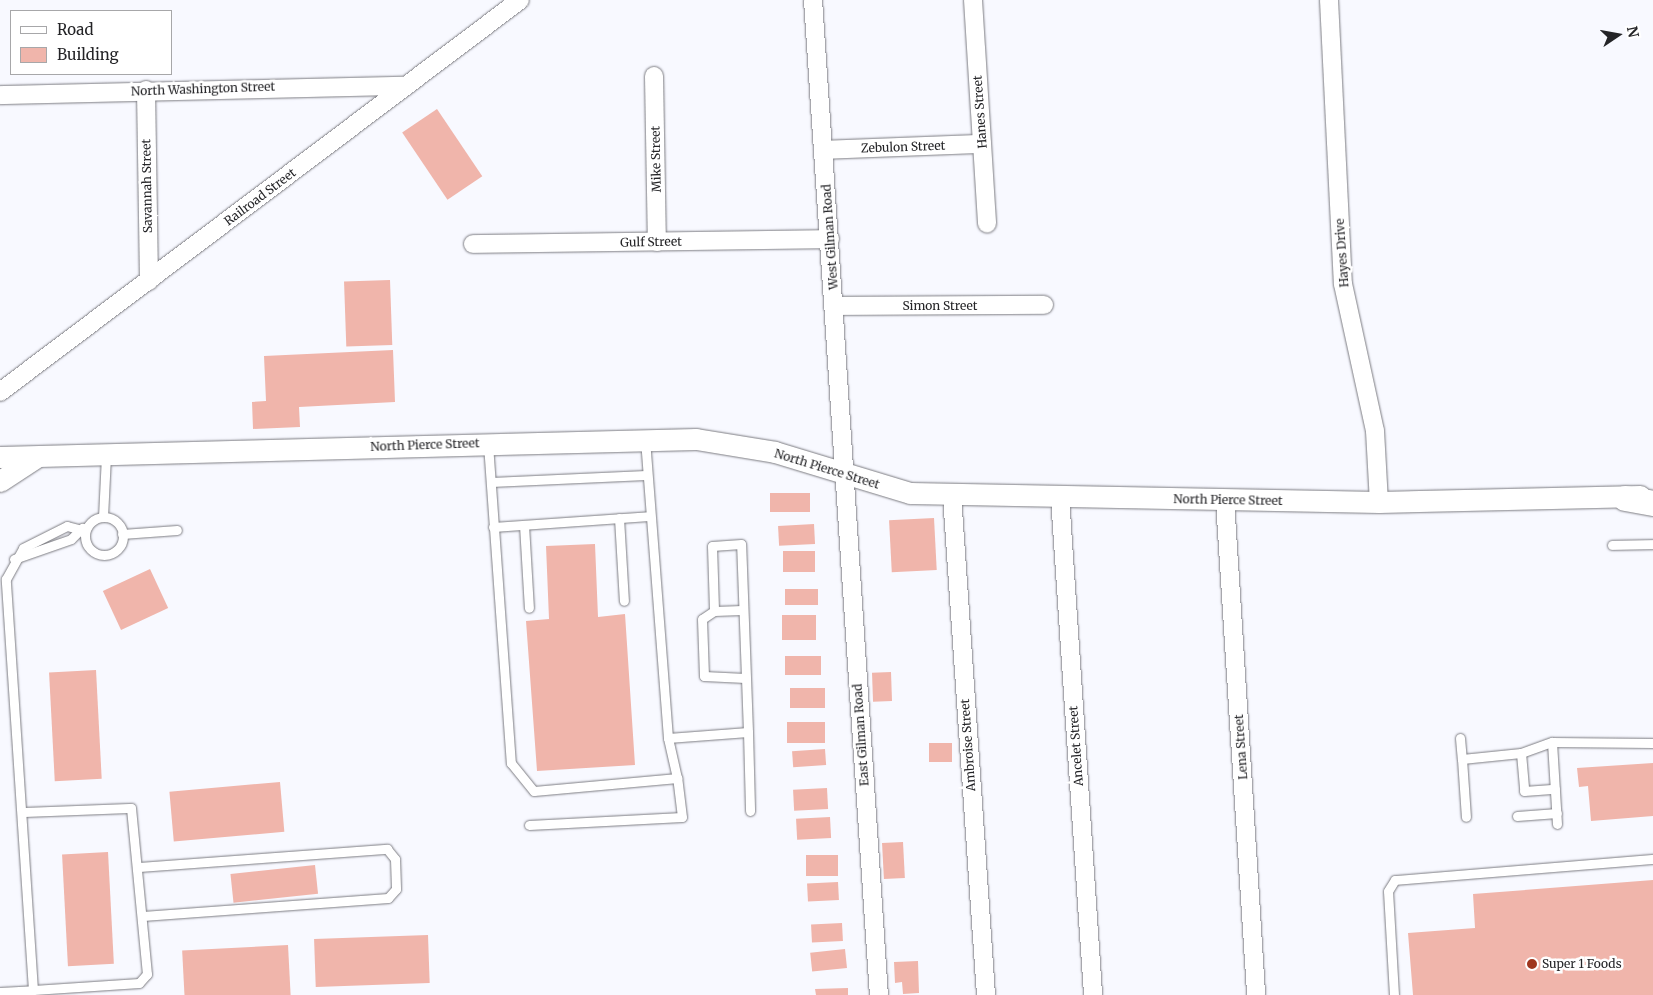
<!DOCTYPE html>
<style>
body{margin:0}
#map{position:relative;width:1653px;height:995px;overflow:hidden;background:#f8f9ff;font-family:Merriweather,serif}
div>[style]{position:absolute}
.building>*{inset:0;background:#f0b5ab;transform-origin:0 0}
.roads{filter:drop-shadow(0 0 1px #7c7c82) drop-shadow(0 0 1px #7c7c82)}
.service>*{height:9px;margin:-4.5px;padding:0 4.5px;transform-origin:4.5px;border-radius:4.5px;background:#fff}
.service>.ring{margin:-4.5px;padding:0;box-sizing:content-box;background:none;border:9px solid #fff;border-radius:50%}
.minor>*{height:18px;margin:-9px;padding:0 9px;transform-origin:9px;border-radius:9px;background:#fff}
.tertiary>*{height:21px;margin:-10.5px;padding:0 10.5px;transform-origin:10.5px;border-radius:10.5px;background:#fff}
.secondary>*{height:25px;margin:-12.5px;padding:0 12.5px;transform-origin:12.5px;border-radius:12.5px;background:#fff}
.dots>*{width:14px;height:14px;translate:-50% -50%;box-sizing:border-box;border:2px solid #fff;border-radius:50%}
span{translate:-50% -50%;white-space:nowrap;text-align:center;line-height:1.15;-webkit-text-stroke:5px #fff;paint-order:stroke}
.street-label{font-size:12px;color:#242427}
.poi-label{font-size:12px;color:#242427}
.left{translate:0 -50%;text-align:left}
.legend{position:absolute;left:10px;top:10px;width:162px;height:65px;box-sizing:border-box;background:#fff;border:1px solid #a7a7a9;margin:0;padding:6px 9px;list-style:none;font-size:15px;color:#242427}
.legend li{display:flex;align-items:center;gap:10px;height:25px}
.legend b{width:25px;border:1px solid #a7a7a9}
.north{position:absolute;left:1593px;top:10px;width:50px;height:50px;-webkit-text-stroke:4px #fff;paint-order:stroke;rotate:78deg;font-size:14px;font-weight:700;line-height:20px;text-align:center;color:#242427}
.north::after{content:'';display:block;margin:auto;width:18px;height:22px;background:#242427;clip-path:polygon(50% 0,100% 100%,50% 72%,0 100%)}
</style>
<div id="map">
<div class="building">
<i style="left:437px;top:109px;width:81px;height:42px;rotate:56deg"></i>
<i style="left:390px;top:280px;width:65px;height:46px;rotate:88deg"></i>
<i style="clip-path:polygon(393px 350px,395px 402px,299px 407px,300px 427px,253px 429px,252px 402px,266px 401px,264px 356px)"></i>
<i style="left:810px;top:493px;width:19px;height:40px;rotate:90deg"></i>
<i style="left:934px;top:518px;width:52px;height:45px;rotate:87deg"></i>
<i style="left:814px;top:524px;width:20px;height:36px;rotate:87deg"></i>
<i style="clip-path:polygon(595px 544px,598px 617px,625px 614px,635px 765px,537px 771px,526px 621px,549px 619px,546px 546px)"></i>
<i style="left:783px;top:551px;width:32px;height:21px"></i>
<i style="left:150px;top:569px;width:43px;height:52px;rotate:65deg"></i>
<i style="left:785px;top:589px;width:33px;height:16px"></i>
<i style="left:782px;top:615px;width:34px;height:25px"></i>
<i style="left:821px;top:656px;width:19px;height:36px;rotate:90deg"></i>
<i style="left:96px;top:670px;width:109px;height:47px;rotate:87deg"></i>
<i style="left:891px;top:672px;width:29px;height:19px;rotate:88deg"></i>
<i style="left:790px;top:688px;width:35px;height:20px"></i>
<i style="left:787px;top:722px;width:38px;height:21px"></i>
<i style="left:952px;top:743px;width:19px;height:23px;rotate:90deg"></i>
<i style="left:825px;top:749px;width:16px;height:33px;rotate:86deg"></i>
<i style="clip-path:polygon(1653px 763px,1653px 816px,1591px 821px,1588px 786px,1579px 787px,1577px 768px)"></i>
<i style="left:280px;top:782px;width:50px;height:111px;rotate:85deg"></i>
<i style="left:827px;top:788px;width:21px;height:34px;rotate:87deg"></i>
<i style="left:830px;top:817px;width:21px;height:34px;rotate:87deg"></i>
<i style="left:903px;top:842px;width:36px;height:21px;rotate:87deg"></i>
<i style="left:108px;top:852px;width:112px;height:46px;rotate:87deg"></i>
<i style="left:838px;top:855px;width:21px;height:32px;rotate:90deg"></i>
<i style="left:315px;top:865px;width:29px;height:85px;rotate:84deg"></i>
<i style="clip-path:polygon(1653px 880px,1653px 995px,1413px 995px,1408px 933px,1475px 928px,1473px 894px)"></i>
<i style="left:838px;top:882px;width:18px;height:31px;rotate:87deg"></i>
<i style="left:842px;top:923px;width:18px;height:31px;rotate:87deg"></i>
<i style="left:428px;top:935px;width:48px;height:114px;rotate:88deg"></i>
<i style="left:288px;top:945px;width:50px;height:106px;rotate:87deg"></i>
<i style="left:845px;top:949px;width:19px;height:35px;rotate:84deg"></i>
<i style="clip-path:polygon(918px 961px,919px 993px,903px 994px,902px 982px,895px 983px,894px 962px)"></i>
<i style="clip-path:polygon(848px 988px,848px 995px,816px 995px,815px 989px)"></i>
</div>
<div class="roads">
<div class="service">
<i style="left:488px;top:444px;width:320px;rotate:85.9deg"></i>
<i style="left:511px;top:763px;width:36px;rotate:51deg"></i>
<i style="left:534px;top:791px;width:144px;rotate:-5.2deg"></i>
<i style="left:677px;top:778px;width:41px;rotate:-102.7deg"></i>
<i style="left:668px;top:738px;width:300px;rotate:-94.4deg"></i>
<i style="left:491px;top:482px;width:155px;rotate:-2.6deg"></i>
<i style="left:103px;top:517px;width:62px;rotate:-87.2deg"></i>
<i class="ring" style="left:85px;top:517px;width:29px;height:29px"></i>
<i style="left:619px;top:518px;width:83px;rotate:86.6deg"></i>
<i style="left:524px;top:525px;width:83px;rotate:86.6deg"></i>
<i style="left:493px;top:527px;width:156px;rotate:-4deg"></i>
<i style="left:122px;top:534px;width:55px;rotate:-4.2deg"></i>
<i style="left:1612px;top:545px;width:41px;rotate:-1.4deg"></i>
<i style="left:14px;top:559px;width:60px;rotate:-19.3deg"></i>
<i style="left:71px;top:539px;width:16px;rotate:-45deg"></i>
<i style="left:714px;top:611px;width:14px;rotate:146deg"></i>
<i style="left:702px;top:619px;width:57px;rotate:88deg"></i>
<i style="left:704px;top:676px;width:41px;rotate:2.8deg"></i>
<i style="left:748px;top:732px;width:79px;rotate:88.5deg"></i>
<i style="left:668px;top:738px;width:80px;rotate:-4.3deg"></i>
<i style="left:748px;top:732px;width:188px;rotate:-92.1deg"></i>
<i style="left:741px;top:544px;width:29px;rotate:176deg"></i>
<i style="left:712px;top:546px;width:65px;rotate:88.2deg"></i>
<i style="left:714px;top:611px;width:28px;rotate:-2deg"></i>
<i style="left:1460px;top:738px;width:21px;rotate:85deg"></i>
<i style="left:1462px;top:759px;width:59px;rotate:-5.8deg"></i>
<i style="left:1521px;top:753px;width:33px;rotate:-20deg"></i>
<i style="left:1521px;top:753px;width:38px;rotate:85deg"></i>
<i style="left:1524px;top:791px;width:31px;rotate:-4deg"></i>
<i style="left:1462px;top:759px;width:58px;rotate:86.1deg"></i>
<i style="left:22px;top:812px;width:109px;rotate:-2.1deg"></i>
<i style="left:131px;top:808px;width:167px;rotate:84.5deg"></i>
<i style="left:147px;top:974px;width:12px;rotate:132deg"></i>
<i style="left:139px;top:983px;width:106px;rotate:176.2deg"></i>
<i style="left:1517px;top:816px;width:40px;rotate:-4.3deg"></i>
<i style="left:1557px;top:824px;width:82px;rotate:-93.5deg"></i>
<i style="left:1552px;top:742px;width:101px;rotate:0.6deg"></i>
<i style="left:529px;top:825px;width:153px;rotate:-3deg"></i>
<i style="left:682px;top:817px;width:39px;rotate:-97deg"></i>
<i style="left:139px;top:867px;width:249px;rotate:-4.2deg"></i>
<i style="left:387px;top:849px;width:13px;rotate:51deg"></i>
<i style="left:395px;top:859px;width:30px;rotate:88deg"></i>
<i style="left:396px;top:889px;width:12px;rotate:132deg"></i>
<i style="left:388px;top:898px;width:246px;rotate:175.8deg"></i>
<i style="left:0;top:992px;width:33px;rotate:-3deg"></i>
<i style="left:33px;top:990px;width:412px;rotate:-93.8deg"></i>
<i style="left:6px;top:579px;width:35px;rotate:-61deg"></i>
<i style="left:23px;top:548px;width:49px;rotate:-26.6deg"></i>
<i style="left:67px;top:526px;width:11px;rotate:15deg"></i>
<i style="left:1394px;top:995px;width:104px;rotate:-93.3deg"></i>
<i style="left:1388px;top:891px;width:13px;rotate:-58deg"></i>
<i style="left:1395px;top:880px;width:259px;rotate:-4.7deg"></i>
</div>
<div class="minor">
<i style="left:813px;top:0;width:997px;rotate:86.21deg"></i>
<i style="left:973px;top:0;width:224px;rotate:86.4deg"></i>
<i style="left:1329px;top:0;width:284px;rotate:87.2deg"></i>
<i style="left:1343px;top:284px;width:150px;rotate:77.7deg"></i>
<i style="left:1375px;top:431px;width:71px;rotate:86.8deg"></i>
<i style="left:654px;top:76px;width:166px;rotate:89deg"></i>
<i style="left:146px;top:90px;width:191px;rotate:89.1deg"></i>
<i style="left:0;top:95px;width:406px;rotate:-1.3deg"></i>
<i style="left:823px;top:150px;width:159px;rotate:-2.2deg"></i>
<i style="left:473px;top:244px;width:357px;rotate:-0.8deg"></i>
<i style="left:835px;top:306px;width:209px;rotate:-0.3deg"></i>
<i style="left:0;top:392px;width:651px;rotate:-37.01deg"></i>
<i style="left:952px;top:495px;width:501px;rotate:86.11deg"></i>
<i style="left:1060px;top:497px;width:499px;rotate:86.2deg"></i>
<i style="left:1225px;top:500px;width:496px;rotate:86.4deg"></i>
</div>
<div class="tertiary">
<i style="left:0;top:457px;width:696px;rotate:-1.48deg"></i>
<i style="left:696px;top:439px;width:80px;rotate:9.3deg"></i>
<i style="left:775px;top:452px;width:141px;rotate:16.9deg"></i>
<i style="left:910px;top:493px;width:469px;rotate:1.1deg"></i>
<i style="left:1379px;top:502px;width:261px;rotate:-1.3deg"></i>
<i style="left:0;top:481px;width:42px;rotate:-33.3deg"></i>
</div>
<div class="secondary">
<i style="left:1625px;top:498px;width:28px;rotate:10deg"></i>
</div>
</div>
<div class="dots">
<i style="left:1532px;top:964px;background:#9f361e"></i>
</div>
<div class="street-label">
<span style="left:203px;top:89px;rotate:-2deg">North Washington Street</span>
<span style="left:980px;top:112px;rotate:-94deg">Hanes Street</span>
<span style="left:903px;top:147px;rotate:-2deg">Zebulon Street</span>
<span style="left:656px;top:159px;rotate:-91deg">Mike Street</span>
<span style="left:147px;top:186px;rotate:-91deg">Savannah Street</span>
<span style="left:260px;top:197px;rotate:-37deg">Railroad Street</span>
<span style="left:830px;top:237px;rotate:-94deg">West Gilman Road</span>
<span style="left:651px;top:242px;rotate:-1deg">Gulf Street</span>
<span style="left:1342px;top:253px;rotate:-94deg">Hayes Drive</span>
<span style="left:940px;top:306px">Simon Street</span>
<span style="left:425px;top:445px;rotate:-2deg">North Pierce Street</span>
<span style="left:827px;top:469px;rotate:17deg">North Pierce Street</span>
<span style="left:1228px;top:500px;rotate:1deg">North Pierce Street</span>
<span style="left:861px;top:735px;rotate:-94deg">East Gilman Road</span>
<span style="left:968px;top:745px;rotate:-94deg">Ambroise Street</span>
<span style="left:1076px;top:746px;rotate:-94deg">Ancelet Street</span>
<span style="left:1241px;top:747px;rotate:-94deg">Lena Street</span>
</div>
<div class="poi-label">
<span class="left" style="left:1542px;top:964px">Super 1 Foods</span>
</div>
<ul class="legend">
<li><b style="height:6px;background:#fff"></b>Road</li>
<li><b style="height:14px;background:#f0b5ab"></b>Building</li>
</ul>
<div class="north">N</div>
</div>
